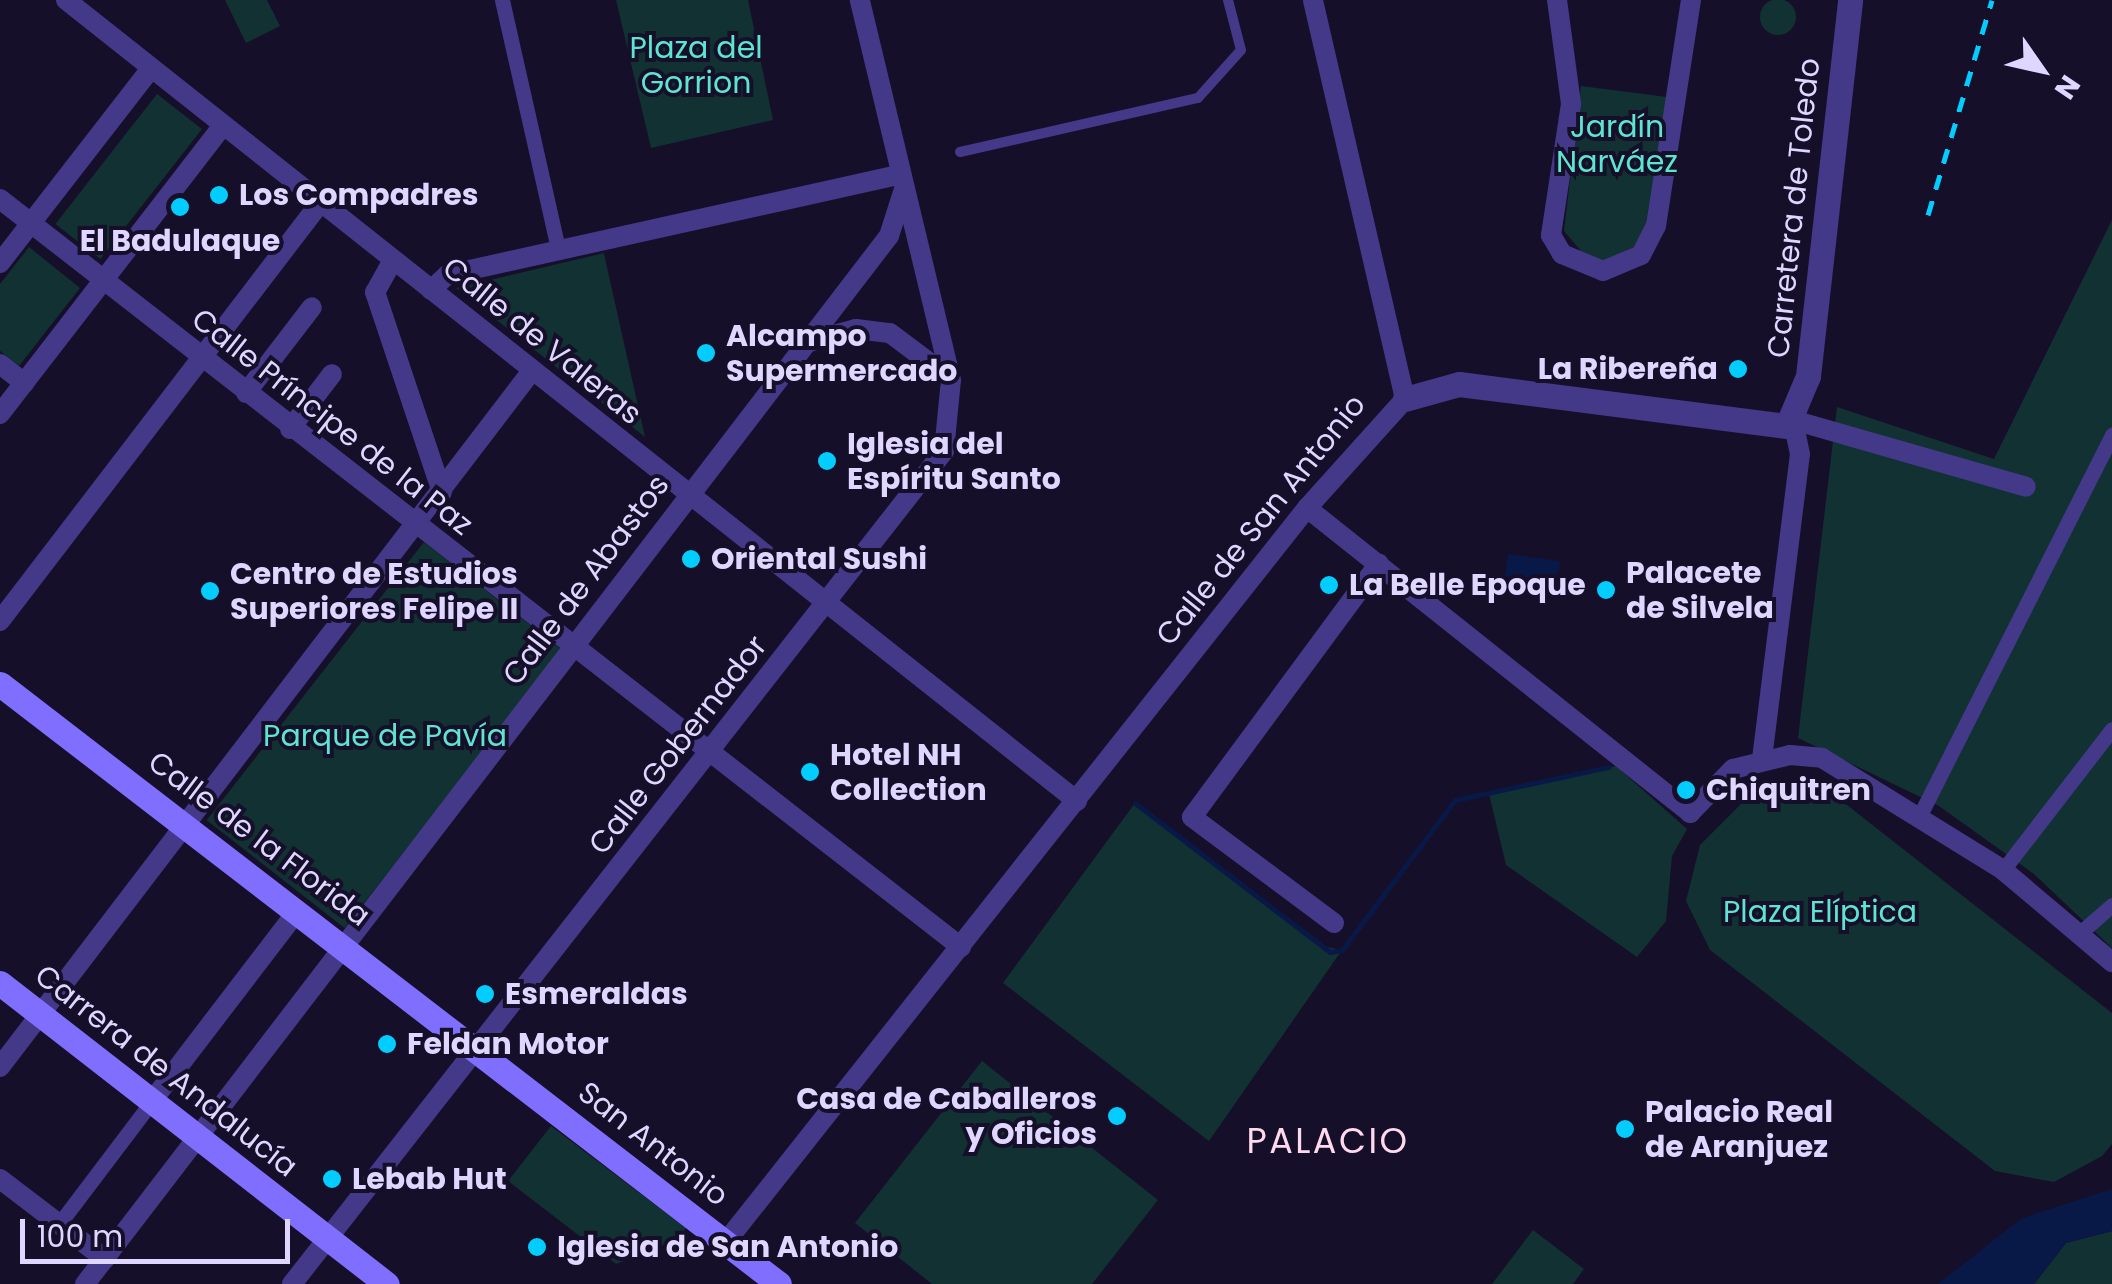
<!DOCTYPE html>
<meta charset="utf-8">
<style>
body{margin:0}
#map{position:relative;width:2112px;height:1284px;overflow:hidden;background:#160f29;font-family:Poppins,sans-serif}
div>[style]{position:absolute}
.green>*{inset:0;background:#123133;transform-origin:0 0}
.round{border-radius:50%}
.water>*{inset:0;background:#081948}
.stream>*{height:5px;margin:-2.5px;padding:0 2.5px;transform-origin:2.5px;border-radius:2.5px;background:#081948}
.service>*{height:10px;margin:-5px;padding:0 5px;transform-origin:5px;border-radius:5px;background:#443889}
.pedestrian>*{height:15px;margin:-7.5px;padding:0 7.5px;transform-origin:7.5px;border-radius:7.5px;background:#443889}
.minor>*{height:20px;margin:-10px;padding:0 10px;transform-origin:10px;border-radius:10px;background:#443889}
.tertiary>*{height:25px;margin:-12.5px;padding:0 12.5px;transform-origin:12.5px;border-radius:12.5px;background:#443889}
.secondary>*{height:25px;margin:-12.5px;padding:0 12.5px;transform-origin:12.5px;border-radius:12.5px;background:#806eff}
.rail>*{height:5px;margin-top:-2.5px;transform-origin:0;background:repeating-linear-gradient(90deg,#03ccff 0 15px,transparent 0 27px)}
.dots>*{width:28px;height:28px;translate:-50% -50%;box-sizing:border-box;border:5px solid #160f29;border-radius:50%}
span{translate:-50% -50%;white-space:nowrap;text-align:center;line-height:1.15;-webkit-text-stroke:8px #160f29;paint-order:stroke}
.park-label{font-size:30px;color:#5de5d1}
.poi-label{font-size:30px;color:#dfd7ff;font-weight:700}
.left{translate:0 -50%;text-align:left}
.right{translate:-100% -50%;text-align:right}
.street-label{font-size:30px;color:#dfd7ff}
.quarter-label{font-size:35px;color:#ffd9ed;letter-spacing:2.5px}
.north{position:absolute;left:1992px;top:20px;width:100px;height:100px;-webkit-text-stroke:8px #160f29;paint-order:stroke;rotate:124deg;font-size:28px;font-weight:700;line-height:40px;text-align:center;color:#dfd7ff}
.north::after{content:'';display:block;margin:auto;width:35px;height:45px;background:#dfd7ff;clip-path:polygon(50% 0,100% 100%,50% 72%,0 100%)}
.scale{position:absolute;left:20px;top:1219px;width:270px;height:45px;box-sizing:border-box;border:5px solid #dfd7ff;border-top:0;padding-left:12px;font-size:30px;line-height:35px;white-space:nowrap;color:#dfd7ff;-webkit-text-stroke:8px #160f29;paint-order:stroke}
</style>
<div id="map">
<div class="green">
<i class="round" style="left:1760px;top:-1px;width:36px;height:36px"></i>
<i style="clip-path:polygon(225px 0,267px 0,280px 26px,246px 43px)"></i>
<i style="clip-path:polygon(616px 0,748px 0,773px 120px,651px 148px)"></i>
<i style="clip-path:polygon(1581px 86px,1667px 97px,1648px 224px,1634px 247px,1604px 261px,1586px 257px,1564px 231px)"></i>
<i style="left:157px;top:94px;width:57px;height:165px;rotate:38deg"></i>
<i style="clip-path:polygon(2112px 220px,2112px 948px,2034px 874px,1939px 806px,1798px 738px,1837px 407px,1994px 459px)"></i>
<i style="clip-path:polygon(29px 247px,80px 288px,19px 366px,0 351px,0 284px)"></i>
<i style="clip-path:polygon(604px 253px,604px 254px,645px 437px,456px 288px)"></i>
<i style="left:424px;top:542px;width:175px;height:353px;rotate:38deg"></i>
<i style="clip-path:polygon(1616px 766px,1687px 829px,1672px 856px,1666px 921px,1637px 957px,1506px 865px,1489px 794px)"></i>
<i style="clip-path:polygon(1795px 784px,1847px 805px,2112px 1013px,2112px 1144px,2102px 1156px,2054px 1182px,1995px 1171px,1710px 950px,1686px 901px,1700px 845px,1743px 802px)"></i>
<i style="clip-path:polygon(1135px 803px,1322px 946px,1342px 950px,1209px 1141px,1003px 983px)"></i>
<i style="clip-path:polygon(982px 1061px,1158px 1200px,1092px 1284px,932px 1284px,855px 1223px)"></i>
<i style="clip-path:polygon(551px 1126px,686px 1228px,678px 1239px,616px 1264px,508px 1181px)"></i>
<i style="clip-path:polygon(1533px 1230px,1584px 1269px,1573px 1284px,1492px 1284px)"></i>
<i style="clip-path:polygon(2112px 1231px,2112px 1284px,2034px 1284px,2066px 1243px)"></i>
</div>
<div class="water">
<i style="clip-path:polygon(1508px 554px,1560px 561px,1559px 570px,1552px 583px,1505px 576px)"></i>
<i style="clip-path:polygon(2112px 1189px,2112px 1231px,2066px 1243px,2034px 1284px,1938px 1284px,2022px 1218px)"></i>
</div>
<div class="stream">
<i style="left:1135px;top:803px;width:245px;rotate:37.4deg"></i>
<i style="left:1330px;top:952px;width:12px;rotate:-9deg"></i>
<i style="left:1342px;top:950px;width:188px;rotate:-53deg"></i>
<i style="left:1455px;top:800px;width:157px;rotate:-12.2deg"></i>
</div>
<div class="service">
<i style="left:960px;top:152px;width:244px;rotate:-12.8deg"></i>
<i style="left:1198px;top:98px;width:64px;rotate:-48.1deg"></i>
<i style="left:1241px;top:50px;width:52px;rotate:-104.6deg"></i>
</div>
<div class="pedestrian">
<i style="left:502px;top:0;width:254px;rotate:77.3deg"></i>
<i style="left:1921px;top:813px;width:424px;rotate:-63.2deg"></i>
<i style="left:2003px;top:870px;width:178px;rotate:-52.3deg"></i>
<i style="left:2081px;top:932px;width:41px;rotate:-41.1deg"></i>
<i style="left:59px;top:1224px;width:154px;rotate:-52.9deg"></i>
</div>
<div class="minor">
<i style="left:66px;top:0;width:1290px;rotate:38.39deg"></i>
<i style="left:1557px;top:0;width:105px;rotate:82.3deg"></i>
<i style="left:1571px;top:104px;width:133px;rotate:98.7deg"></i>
<i style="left:1551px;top:235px;width:22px;rotate:60deg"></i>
<i style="left:1562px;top:254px;width:44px;rotate:22.5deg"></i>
<i style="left:1603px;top:271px;width:41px;rotate:-22.8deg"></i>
<i style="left:1641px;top:255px;width:33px;rotate:-63deg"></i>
<i style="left:1656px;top:226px;width:229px;rotate:-81.2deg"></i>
<i style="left:0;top:199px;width:1218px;rotate:37.9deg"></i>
<i style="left:393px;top:260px;width:37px;rotate:119deg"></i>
<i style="left:375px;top:292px;width:211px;rotate:71.5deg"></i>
<i style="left:0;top:263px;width:247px;rotate:-52.2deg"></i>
<i style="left:431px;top:290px;width:22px;rotate:-43deg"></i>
<i style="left:447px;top:275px;width:463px;rotate:-12.5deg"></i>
<i style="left:805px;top:343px;width:53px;rotate:-15.4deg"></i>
<i style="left:856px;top:329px;width:34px;rotate:7deg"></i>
<i style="left:890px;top:333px;width:75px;rotate:36.9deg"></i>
<i style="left:0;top:364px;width:31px;rotate:38deg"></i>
<i style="left:246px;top:393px;width:108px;rotate:-52.5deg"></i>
<i style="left:0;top:414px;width:365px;rotate:-52.3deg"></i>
<i style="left:290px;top:429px;width:69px;rotate:-52.6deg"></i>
<i style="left:1307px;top:508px;width:490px;rotate:38.5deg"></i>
<i style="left:1690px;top:813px;width:62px;rotate:-45.7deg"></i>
<i style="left:1733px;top:769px;width:59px;rotate:-13.8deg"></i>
<i style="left:1790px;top:755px;width:32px;rotate:5deg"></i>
<i style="left:1822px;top:758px;width:213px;rotate:31.7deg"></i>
<i style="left:2003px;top:870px;width:143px;rotate:40.2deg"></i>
<i style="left:0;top:621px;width:526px;rotate:-52.56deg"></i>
<i style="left:1762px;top:759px;width:307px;rotate:-82.9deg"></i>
<i style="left:1800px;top:454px;width:35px;rotate:-102deg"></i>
<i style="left:1793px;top:420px;width:242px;rotate:16deg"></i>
<i style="left:1334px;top:923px;width:177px;rotate:-143.3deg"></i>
<i style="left:1192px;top:817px;width:315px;rotate:-53.6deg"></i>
<i style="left:0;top:1067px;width:875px;rotate:-52.62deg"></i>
<i style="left:152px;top:1101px;width:240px;rotate:-52.6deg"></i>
<i style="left:0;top:1179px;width:132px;rotate:37.3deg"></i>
<i style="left:725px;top:1243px;width:938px;rotate:-51.63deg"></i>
<i style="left:1307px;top:508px;width:147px;rotate:-48deg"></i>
<i style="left:1405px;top:399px;width:409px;rotate:-103deg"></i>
<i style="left:85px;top:1284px;width:1321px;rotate:-52.51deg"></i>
<i style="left:889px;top:236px;width:46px;rotate:-72.3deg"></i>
<i style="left:292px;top:1284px;width:1058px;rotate:-51.95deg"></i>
<i style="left:944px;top:451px;width:71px;rotate:-84.4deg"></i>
<i style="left:951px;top:380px;width:391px;rotate:-103.5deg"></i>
</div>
<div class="tertiary">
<i style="left:1405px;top:399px;width:56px;rotate:-15.5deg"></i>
<i style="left:1459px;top:384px;width:331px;rotate:7.3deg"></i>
<i style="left:1787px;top:426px;width:54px;rotate:-67.2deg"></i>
<i style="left:1808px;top:376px;width:378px;rotate:-83.6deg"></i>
</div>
<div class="secondary">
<i style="left:0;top:684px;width:983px;rotate:37.6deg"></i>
<i style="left:0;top:983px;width:490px;rotate:37.9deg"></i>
</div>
<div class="rail">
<i style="left:1928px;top:215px;width:224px;rotate:-73.4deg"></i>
</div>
<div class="dots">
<i style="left:219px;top:195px;background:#03ccff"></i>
<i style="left:180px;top:207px;background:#03ccff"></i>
<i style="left:706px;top:353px;background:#03ccff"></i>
<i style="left:1738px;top:369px;background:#03ccff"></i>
<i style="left:827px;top:461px;background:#03ccff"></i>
<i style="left:691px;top:559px;background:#03ccff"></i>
<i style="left:1329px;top:585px;background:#03ccff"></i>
<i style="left:1606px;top:590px;background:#03ccff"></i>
<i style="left:210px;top:591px;background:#03ccff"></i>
<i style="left:810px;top:772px;background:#03ccff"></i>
<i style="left:1686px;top:790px;background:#03ccff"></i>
<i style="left:485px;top:994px;background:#03ccff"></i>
<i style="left:387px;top:1044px;background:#03ccff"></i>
<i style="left:1117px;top:1116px;background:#03ccff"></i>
<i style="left:1625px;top:1129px;background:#03ccff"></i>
<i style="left:332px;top:1179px;background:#03ccff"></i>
<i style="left:537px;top:1247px;background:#03ccff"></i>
</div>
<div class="park-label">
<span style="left:696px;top:65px">Plaza del<br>Gorrion</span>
<span style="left:1617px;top:144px">Jardín<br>Narváez</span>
<span style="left:385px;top:736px">Parque de Pavía</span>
<span style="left:1820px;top:912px">Plaza Elíptica</span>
</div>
<div class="poi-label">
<span class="left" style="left:239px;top:195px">Los Compadres</span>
<span style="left:180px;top:241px">El Badulaque</span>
<span class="left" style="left:726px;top:353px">Alcampo<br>Supermercado</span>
<span class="right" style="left:1718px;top:369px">La Ribereña</span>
<span class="left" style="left:847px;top:461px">Iglesia del<br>Espíritu Santo</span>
<span class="left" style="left:711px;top:559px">Oriental Sushi</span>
<span class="left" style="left:1626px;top:590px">Palacete<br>de Silvela</span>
<span class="left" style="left:230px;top:591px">Centro de Estudios<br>Superiores Felipe II</span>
<span class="left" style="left:1349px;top:585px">La Belle Epoque</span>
<span class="left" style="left:830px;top:772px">Hotel NH<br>Collection</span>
<span class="left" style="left:1706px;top:790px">Chiquitren</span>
<span class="left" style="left:505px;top:994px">Esmeraldas</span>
<span class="left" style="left:407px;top:1044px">Feldan Motor</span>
<span class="right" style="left:1097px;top:1116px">Casa de Caballeros<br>y Oficios</span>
<span class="left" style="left:1645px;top:1129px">Palacio Real<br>de Aranjuez</span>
<span class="left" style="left:352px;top:1179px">Lebab Hut</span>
<span class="left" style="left:557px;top:1247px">Iglesia de San Antonio</span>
</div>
<div class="street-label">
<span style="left:1794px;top:208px;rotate:-84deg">Carretera de Toledo</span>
<span style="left:542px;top:341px;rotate:39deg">Calle de Valeras</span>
<span style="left:332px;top:422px;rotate:38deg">Calle Príncipe de la Paz</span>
<span style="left:1261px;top:520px;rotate:-51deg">Calle de San Antonio</span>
<span style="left:586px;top:580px;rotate:-53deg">Calle de Abastos</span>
<span style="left:678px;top:745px;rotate:-52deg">Calle Gobernador</span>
<span style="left:259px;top:839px;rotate:37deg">Calle de la Florida</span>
<span style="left:166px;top:1071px;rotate:38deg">Carrera de Andalucía</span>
<span style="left:653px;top:1144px;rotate:38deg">San Antonio</span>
</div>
<div class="quarter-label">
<span style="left:1328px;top:1141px">PALACIO</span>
</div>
<div class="north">N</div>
<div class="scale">100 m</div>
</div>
